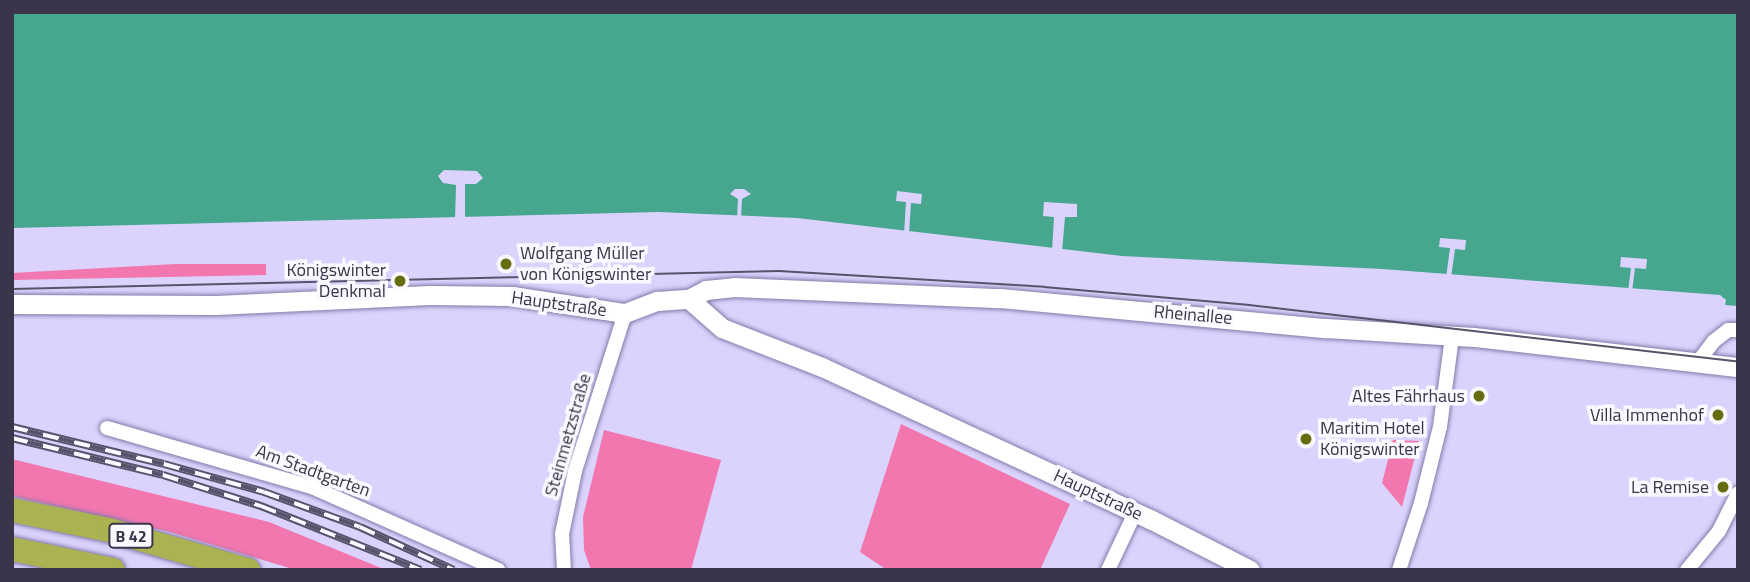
<!DOCTYPE html>
<meta charset="utf-8">
<style>
body{margin:0}
#map{position:relative;width:1750px;height:582px;overflow:hidden;background:#dbd3fd;font-family:"Titillium Web",sans-serif}
div>[style]{position:absolute}
.green>*{inset:0;background:#f277ae}
.water>*{inset:0;background:#46a68e}
.pier>*{inset:0;background:#dbd3fd}
.roads{filter:drop-shadow(0 0 2px #847aaa) drop-shadow(0 0 2px #847aaa)}
.minor>*{height:14px;margin:-7px;padding:0 7px;transform-origin:7px;border-radius:7px;background:#fff}
.tertiary>*{height:19px;margin:-9.5px;padding:0 9.5px;transform-origin:9.5px;border-radius:9.5px;background:#fff}
.trunk>*{height:24px;margin:-12px;padding:0 12px;transform-origin:12px;border-radius:12px;background:#aab252}
.tram>*{height:2px;margin:-1px;padding:0 1px;transform-origin:1px;border-radius:1px;background:#58526b}
.rail>*{height:8px;margin-top:-4px;transform-origin:0;background:repeating-linear-gradient(90deg,#faf9ff 0 16px,#58526b 0 32px);box-sizing:border-box;border-block:2px solid #58526b}
.dots>*{width:19px;height:19px;translate:-50% -50%;box-sizing:border-box;border:4px solid #faf9ff;border-radius:50%}
span{translate:-50% -50%;white-space:nowrap;text-align:center;line-height:1.15;-webkit-text-stroke:7px #faf9ff;paint-order:stroke}
.shield-label span{padding:2px 5px;background:#faf9ff;border:2px solid;border-radius:5px;-webkit-text-stroke-width:0}
.shield-label{font-size:16px;color:#3a354a;font-weight:700}
.poi-label{font-size:18px;color:#3a354a}
.left{translate:0 -50%;text-align:left}
.right{translate:-100% -50%;text-align:right}
.street-label{font-size:18px;color:#3a354a}
.frame{position:absolute;inset:0;border:14px solid #3a354a;pointer-events:none}
</style>
<div id="map">
<div class="green">
<i style="clip-path:polygon(176px 264px,266px 264px,266px 275px,12px 280px,12px 273px)"></i>
<i style="clip-path:polygon(901px 424px,1070px 504px,1040px 570px,887px 570px,860px 552px)"></i>
<i style="clip-path:polygon(604px 430px,721px 460px,691px 570px,591px 570px,584px 550px,583px 517px)"></i>
<i style="clip-path:polygon(1393px 440px,1419px 441px,1402px 507px,1382px 483px)"></i>
<i style="clip-path:polygon(12px 459px,269px 522px,386px 570px,296px 570px,170px 532px,12px 496px)"></i>
</div>
<div class="water">
<i style="clip-path:polygon(12px 12px,1738px 12px,1738px 306px,1725px 305px,1726px 300px,1720px 295px,1382px 269px,1122px 256px,797px 218px,658px 212px,12px 228px)"></i>
</div>
<div class="pier">
<i style="clip-path:polygon(444px 170px,477px 171px,483px 178px,476px 184px,465px 184px,465px 220px,455px 220px,456px 185px,443px 183px,438px 176px)"></i>
<i style="clip-path:polygon(735px 189px,744px 189px,751px 194px,742px 199px,741px 219px,737px 219px,738px 199px,730px 194px)"></i>
<i style="clip-path:polygon(897px 191px,922px 194px,921px 204px,911px 203px,909px 234px,904px 234px,906px 202px,896px 201px)"></i>
<i style="clip-path:polygon(1044px 202px,1077px 204px,1077px 217px,1065px 217px,1062px 252px,1052px 251px,1054px 217px,1043px 216px)"></i>
<i style="clip-path:polygon(1440px 238px,1466px 240px,1465px 250px,1455px 249px,1451px 278px,1446px 278px,1450px 248px,1439px 247px)"></i>
<i style="clip-path:polygon(1621px 257px,1647px 259px,1646px 269px,1635px 268px,1632px 292px,1628px 292px,1631px 268px,1620px 267px)"></i>
</div>
<div class="roads">
<div class="minor">
<i style="left:1698px;top:362px;width:26px;rotate:-53deg"></i>
<i style="left:1714px;top:341px;width:18px;rotate:-38deg"></i>
<i style="left:1728px;top:330px;width:10px"></i>
<i style="left:107px;top:428px;width:213px;rotate:16.1deg"></i>
<i style="left:312px;top:487px;width:204px;rotate:24deg"></i>
<i style="left:564px;top:570px;width:36px;rotate:-93deg"></i>
<i style="left:562px;top:534px;width:64px;rotate:-78.3deg"></i>
<i style="left:575px;top:471px;width:166px;rotate:-72.4deg"></i>
<i style="left:1108px;top:570px;width:63px;rotate:-64.7deg"></i>
<i style="left:1399px;top:570px;width:71px;rotate:-71.8deg"></i>
<i style="left:1421px;top:503px;width:78px;rotate:-76deg"></i>
<i style="left:1440px;top:427px;width:91px;rotate:-82.4deg"></i>
<i style="left:1687px;top:570px;width:50px;rotate:-50.6deg"></i>
<i style="left:1719px;top:531px;width:42px;rotate:-63.4deg"></i>
</div>
<div class="tertiary">
<i style="left:689px;top:299px;width:19px;rotate:-28deg"></i>
<i style="left:706px;top:290px;width:28px;rotate:-6deg"></i>
<i style="left:734px;top:287px;width:266px;rotate:2.4deg"></i>
<i style="left:1000px;top:298px;width:327px;rotate:5.3deg"></i>
<i style="left:1326px;top:328px;width:148px;rotate:3.5deg"></i>
<i style="left:1474px;top:337px;width:266px;rotate:6.5deg"></i>
<i style="left:12px;top:304px;width:204px;rotate:0.3deg"></i>
<i style="left:216px;top:305px;width:214px;rotate:-2.7deg"></i>
<i style="left:430px;top:295px;width:82px;rotate:0.7deg"></i>
<i style="left:512px;top:296px;width:114px;rotate:8.6deg"></i>
<i style="left:625px;top:313px;width:34px;rotate:-21deg"></i>
<i style="left:657px;top:301px;width:32px;rotate:-4deg"></i>
<i style="left:689px;top:299px;width:44px;rotate:41.3deg"></i>
<i style="left:722px;top:328px;width:107px;rotate:21.3deg"></i>
<i style="left:822px;top:367px;width:362px;rotate:24.9deg"></i>
<i style="left:1150px;top:519px;width:112px;rotate:27deg"></i>
</div>
<div class="trunk">
<i style="left:12px;top:510px;width:99px;rotate:11.7deg"></i>
<i style="left:109px;top:530px;width:145px;rotate:16.1deg"></i>
<i style="left:12px;top:549px;width:103px;rotate:11.7deg"></i>
</div>
</div>
<div class="tram">
<i style="left:12px;top:289px;width:767px;rotate:-1.34deg"></i>
<i style="left:779px;top:271px;width:266px;rotate:3.4deg"></i>
<i style="left:1045px;top:287px;width:205px;rotate:5deg"></i>
<i style="left:1249px;top:305px;width:492px;rotate:6.6deg"></i>
</div>
<div class="rail">
<i style="left:12px;top:427px;width:156px;rotate:13.7deg"></i>
<i style="left:164px;top:464px;width:104px;rotate:15.6deg"></i>
<i style="left:264px;top:492px;width:102px;rotate:20deg"></i>
<i style="left:360px;top:527px;width:103px;rotate:24.6deg"></i>
<i style="left:12px;top:438px;width:155px;rotate:13.8deg"></i>
<i style="left:163px;top:475px;width:103px;rotate:17.6deg"></i>
<i style="left:261px;top:506px;width:172px;rotate:21.8deg"></i>
</div>
<div class="dots">
<i style="left:506px;top:264px;background:#666d11"></i>
<i style="left:400px;top:281px;background:#666d11"></i>
<i style="left:1479px;top:396px;background:#666d11"></i>
<i style="left:1718px;top:415px;background:#666d11"></i>
<i style="left:1306px;top:439px;background:#666d11"></i>
<i style="left:1723px;top:487px;background:#666d11"></i>
</div>
<div class="shield-label">
<span style="left:131px;top:536px">B 42</span>
</div>
<div class="poi-label">
<span class="left" style="left:520px;top:264px">Wolfgang Müller<br>von Königswinter</span>
<span class="right" style="left:386px;top:281px">Königswinter<br>Denkmal</span>
<span class="right" style="left:1465px;top:396px">Altes Fährhaus</span>
<span class="right" style="left:1704px;top:415px">Villa Immenhof</span>
<span class="left" style="left:1320px;top:439px">Maritim Hotel<br>Königswinter</span>
<span class="right" style="left:1709px;top:487px">La Remise</span>
</div>
<div class="street-label">
<span style="left:559px;top:304px;rotate:8deg">Hauptstraße</span>
<span style="left:1193px;top:315px;rotate:5deg">Rheinallee</span>
<span style="left:568px;top:435px;rotate:-74deg">Steinmetzstraße</span>
<span style="left:313px;top:471px;rotate:20deg">Am Stadtgarten</span>
<span style="left:1098px;top:495px;rotate:25deg">Hauptstraße</span>
</div>
<div class="frame"></div>
</div>
